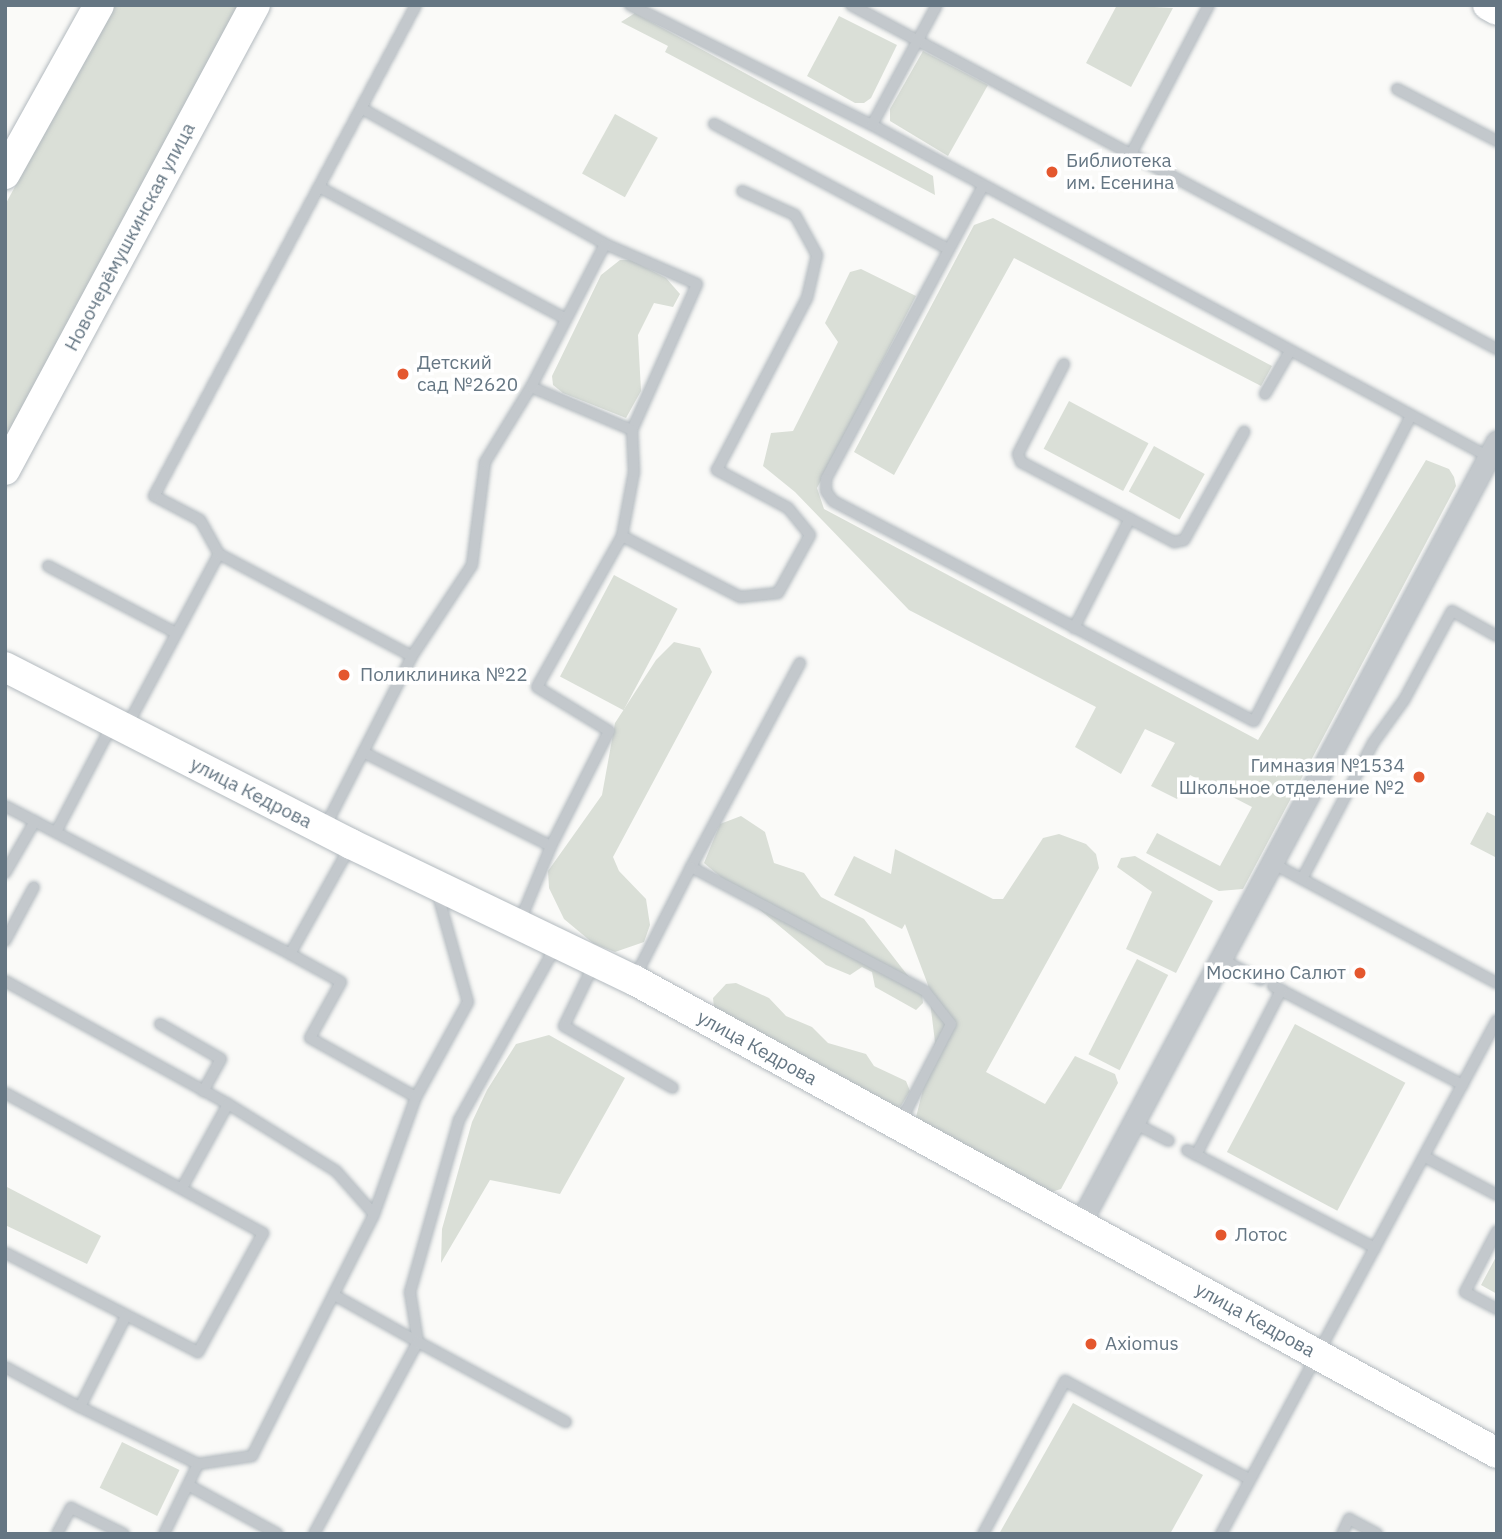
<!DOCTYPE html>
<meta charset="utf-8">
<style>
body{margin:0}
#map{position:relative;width:1502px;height:1539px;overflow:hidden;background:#fafaf8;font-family:"IBM Plex Sans",sans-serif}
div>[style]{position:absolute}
.green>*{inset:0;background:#dadfd7;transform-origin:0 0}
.roads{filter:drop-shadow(0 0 2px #b3babf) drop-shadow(0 0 2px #b3babf)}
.lane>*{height:10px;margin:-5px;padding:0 5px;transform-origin:5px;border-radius:5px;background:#c3c8cc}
.street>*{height:21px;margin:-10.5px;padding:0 10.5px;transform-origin:10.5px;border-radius:10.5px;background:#c3c8cc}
.secondary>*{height:30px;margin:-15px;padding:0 15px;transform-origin:15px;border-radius:15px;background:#fff}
.dots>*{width:19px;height:19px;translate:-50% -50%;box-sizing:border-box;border:4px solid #fff;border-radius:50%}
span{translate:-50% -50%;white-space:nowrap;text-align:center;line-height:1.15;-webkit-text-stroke:7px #fff;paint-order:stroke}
.poi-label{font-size:19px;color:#657683}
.left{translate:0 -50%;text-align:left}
.right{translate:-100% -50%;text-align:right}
.street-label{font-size:19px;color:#657683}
.frame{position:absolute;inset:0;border:7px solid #657683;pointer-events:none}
</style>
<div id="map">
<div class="green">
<i style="clip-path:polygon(114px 5px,243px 5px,5px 448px,5px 205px)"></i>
<i style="clip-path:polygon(1117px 5px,1173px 8px,1131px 87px,1086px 63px)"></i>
<i style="clip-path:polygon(635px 13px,933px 176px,935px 195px,665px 52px,668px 46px,621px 22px)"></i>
<i style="clip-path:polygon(839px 16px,897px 45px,871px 98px,864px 103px,855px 103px,807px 76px)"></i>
<i style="clip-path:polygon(923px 51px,988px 85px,948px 156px,890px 121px,890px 109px)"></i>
<i style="left:615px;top:114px;width:49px;height:68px;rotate:29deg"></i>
<i style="clip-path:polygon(993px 218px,1272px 366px,1261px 386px,1014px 258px,894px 475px,854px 452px,974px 225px)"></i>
<i style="clip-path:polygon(620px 260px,631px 260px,666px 278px,680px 294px,673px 307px,654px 303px,638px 335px,641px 391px,626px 418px,563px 393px,553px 385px,552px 376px,601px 275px)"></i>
<i style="clip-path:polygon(861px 269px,916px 296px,817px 488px,824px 509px,1258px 740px,1426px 460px,1449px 469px,1454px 477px,1456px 486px,1243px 889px,1219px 891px,1146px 853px,1157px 833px,1220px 866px,1252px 807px,1190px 775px,1177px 799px,1151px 786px,1175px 743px,1145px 729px,1121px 774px,1075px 747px,1096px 707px,909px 610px,795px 492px,763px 466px,771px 433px,793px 431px,838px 342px,825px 323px,850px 272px)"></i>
<i style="left:1069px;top:401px;width:90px;height:54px;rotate:28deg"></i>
<i style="left:1154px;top:446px;width:58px;height:52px;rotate:29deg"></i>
<i style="left:614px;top:575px;width:72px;height:115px;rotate:28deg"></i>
<i style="clip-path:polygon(674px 642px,700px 648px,712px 672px,613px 857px,619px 871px,646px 899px,650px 925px,644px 942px,615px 952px,594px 944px,564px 919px,549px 888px,548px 871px,602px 795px,615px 723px,656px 660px)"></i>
<i style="clip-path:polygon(1487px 812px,1497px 817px,1497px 858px,1470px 844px)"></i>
<i style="clip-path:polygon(741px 816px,765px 832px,774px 863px,804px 873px,821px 897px,864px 919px,922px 994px,923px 1003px,916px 1010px,875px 987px,872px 972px,862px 967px,850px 975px,826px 965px,704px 863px,720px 824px)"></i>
<i style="clip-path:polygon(1059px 834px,1086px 844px,1096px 854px,1099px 868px,986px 1072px,1045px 1104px,1075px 1056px,1115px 1074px,1118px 1083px,1061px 1189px,1048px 1193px,915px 1121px,935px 1042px,928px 985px,905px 924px,902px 929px,834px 895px,854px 856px,891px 874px,895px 849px,993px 899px,1003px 899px,1043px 838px)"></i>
<i style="clip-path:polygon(1135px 856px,1213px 901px,1176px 973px,1126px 949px,1152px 892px,1117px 867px,1121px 858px)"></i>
<i style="left:1137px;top:959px;width:35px;height:107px;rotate:27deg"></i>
<i style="clip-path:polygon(736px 983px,769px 998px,786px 1016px,812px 1027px,828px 1043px,866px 1054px,874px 1066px,906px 1081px,910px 1091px,901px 1106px,889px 1109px,714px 1008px,713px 998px,726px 984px)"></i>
<i style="left:1295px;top:1024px;width:125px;height:145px;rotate:28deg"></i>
<i style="clip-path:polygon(549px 1035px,625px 1078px,560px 1194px,490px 1180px,441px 1263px,442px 1229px,472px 1122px,487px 1090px,516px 1044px)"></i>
<i style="clip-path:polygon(7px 1187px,101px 1236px,87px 1264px,5px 1225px)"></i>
<i style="clip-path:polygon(1497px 1255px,1497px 1294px,1481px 1285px)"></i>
<i style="clip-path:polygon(1073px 1403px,1203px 1475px,1170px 1534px,999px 1534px)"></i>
<i style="left:122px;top:1442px;width:64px;height:51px;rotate:26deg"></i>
</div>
<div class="roads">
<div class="lane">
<i style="left:630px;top:5px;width:270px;rotate:26.4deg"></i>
<i style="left:872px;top:125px;width:703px;rotate:28.28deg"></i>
<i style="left:851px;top:5px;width:732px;rotate:28.04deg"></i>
<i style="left:1397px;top:89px;width:113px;rotate:27.5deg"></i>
<i style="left:361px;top:108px;width:279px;rotate:29.1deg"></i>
<i style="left:605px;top:244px;width:100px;rotate:23.5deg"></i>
<i style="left:697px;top:284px;width:160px;rotate:114deg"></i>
<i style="left:632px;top:430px;width:110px;rotate:-156.9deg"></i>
<i style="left:714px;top:124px;width:265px;rotate:28.1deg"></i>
<i style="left:872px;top:125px;width:136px;rotate:-61.6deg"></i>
<i style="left:1131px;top:154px;width:168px;rotate:-62.4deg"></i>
<i style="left:983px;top:186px;width:332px;rotate:118.2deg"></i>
<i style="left:826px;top:479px;width:12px;rotate:90deg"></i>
<i style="left:826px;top:491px;width:12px;rotate:55deg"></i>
<i style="left:833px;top:501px;width:475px;rotate:27.6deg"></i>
<i style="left:1254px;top:721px;width:343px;rotate:-62.8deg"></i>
<i style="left:319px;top:187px;width:280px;rotate:28.1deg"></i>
<i style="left:1064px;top:364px;width:101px;rotate:117.1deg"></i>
<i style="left:1018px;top:454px;width:9px;rotate:69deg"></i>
<i style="left:1021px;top:462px;width:173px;rotate:27.6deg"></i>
<i style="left:1174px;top:542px;width:10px;rotate:-11deg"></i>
<i style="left:1184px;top:540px;width:124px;rotate:-60.9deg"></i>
<i style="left:1265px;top:394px;width:50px;rotate:-59.8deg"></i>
<i style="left:622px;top:536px;width:133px;rotate:27.3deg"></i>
<i style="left:740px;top:597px;width:38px;rotate:-6deg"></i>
<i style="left:778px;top:593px;width:66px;rotate:-61.1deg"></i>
<i style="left:810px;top:535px;width:35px;rotate:-129deg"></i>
<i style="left:788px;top:508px;width:81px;rotate:-151.8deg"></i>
<i style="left:717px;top:470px;width:194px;rotate:-62.4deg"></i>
<i style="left:807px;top:298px;width:44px;rotate:-76.9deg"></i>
<i style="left:817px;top:255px;width:46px;rotate:-118.8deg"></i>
<i style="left:795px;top:215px;width:58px;rotate:-155.6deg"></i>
<i style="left:219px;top:554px;width:39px;rotate:-119deg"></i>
<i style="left:200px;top:520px;width:52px;rotate:-152.4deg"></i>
<i style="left:154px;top:496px;width:557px;rotate:-61.92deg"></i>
<i style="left:48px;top:566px;width:144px;rotate:27.6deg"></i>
<i style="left:1074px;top:628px;width:123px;rotate:-63deg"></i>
<i style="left:800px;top:663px;width:231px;rotate:118.1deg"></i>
<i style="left:691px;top:867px;width:265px;rotate:27.9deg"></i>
<i style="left:925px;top:991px;width:42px;rotate:51.8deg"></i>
<i style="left:951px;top:1024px;width:111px;rotate:117.3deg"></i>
<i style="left:127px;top:726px;width:195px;rotate:-61.9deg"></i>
<i style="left:219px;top:554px;width:218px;rotate:27.9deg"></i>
<i style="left:363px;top:752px;width:210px;rotate:26.6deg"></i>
<i style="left:5px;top:806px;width:321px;rotate:27.4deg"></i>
<i style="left:325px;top:827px;width:192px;rotate:-63deg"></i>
<i style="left:412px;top:656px;width:109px;rotate:-56.6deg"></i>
<i style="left:472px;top:565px;width:104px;rotate:-82.8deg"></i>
<i style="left:485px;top:462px;width:88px;rotate:-58.5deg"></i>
<i style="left:531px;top:387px;width:161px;rotate:-62.6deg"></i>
<i style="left:56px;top:832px;width:123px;rotate:-62.4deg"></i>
<i style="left:351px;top:845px;width:125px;rotate:119.2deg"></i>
<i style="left:290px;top:954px;width:58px;rotate:28.8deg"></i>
<i style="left:341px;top:982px;width:64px;rotate:119deg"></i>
<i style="left:310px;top:1038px;width:121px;rotate:29.1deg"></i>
<i style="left:1272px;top:863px;width:255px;rotate:28.1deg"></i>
<i style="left:5px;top:873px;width:60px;rotate:-60deg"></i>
<i style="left:1302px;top:879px;width:153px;rotate:-62.4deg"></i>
<i style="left:1373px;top:743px;width:53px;rotate:-54.2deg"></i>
<i style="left:1404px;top:700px;width:101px;rotate:-61.7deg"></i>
<i style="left:1452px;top:611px;width:51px;rotate:29.1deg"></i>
<i style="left:520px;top:921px;width:81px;rotate:-67.5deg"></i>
<i style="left:551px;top:846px;width:129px;rotate:-63.2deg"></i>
<i style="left:609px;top:731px;width:84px;rotate:-148.6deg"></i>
<i style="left:537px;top:687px;width:173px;rotate:-60.6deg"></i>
<i style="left:622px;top:536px;width:65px;rotate:-79.4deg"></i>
<i style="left:634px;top:472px;width:42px;rotate:-92.7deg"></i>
<i style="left:5px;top:941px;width:61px;rotate:-61.8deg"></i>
<i style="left:1221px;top:959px;width:45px;rotate:27.7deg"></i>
<i style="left:594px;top:964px;width:69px;rotate:115.8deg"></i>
<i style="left:564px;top:1026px;width:125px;rotate:29.6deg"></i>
<i style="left:635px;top:977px;width:123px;rotate:-63deg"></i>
<i style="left:5px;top:981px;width:255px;rotate:28.9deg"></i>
<i style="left:1273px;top:986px;width:214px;rotate:27.5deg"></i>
<i style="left:160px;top:1024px;width:70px;rotate:29.8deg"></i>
<i style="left:221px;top:1059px;width:37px;rotate:119deg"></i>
<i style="left:5px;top:1093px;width:294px;rotate:28.5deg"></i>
<i style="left:263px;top:1233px;width:136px;rotate:118.6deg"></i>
<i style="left:198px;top:1352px;width:217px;rotate:-152.8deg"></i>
<i style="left:1134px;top:1123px;width:39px;rotate:27deg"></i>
<i style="left:1187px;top:1150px;width:212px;rotate:27.5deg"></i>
<i style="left:1196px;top:1155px;width:186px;rotate:-62.7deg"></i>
<i style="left:1425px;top:1157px;width:81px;rotate:27.8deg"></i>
<i style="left:182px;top:1188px;width:96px;rotate:-61.3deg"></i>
<i style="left:228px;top:1104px;width:127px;rotate:31.8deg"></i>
<i style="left:336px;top:1171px;width:57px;rotate:48.5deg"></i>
<i style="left:1497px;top:1231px;width:69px;rotate:117.7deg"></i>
<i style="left:1465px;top:1292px;width:36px;rotate:28deg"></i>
<i style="left:334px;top:1295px;width:96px;rotate:29.2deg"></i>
<i style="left:418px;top:1342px;width:51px;rotate:-99.1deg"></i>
<i style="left:410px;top:1292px;width:179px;rotate:-74.1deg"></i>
<i style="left:459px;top:1120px;width:201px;rotate:-60.9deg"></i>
<i style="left:5px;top:1367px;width:85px;rotate:28.1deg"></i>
<i style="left:80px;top:1407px;width:102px;rotate:-63.2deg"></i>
<i style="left:80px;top:1407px;width:131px;rotate:25.8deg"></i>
<i style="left:198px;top:1464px;width:78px;rotate:115.9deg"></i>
<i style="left:198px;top:1464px;width:55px;rotate:-8.4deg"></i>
<i style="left:252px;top:1456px;width:271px;rotate:-63.2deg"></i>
<i style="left:374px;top:1214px;width:124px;rotate:-70.3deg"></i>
<i style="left:416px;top:1097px;width:108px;rotate:-61.3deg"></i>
<i style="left:468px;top:1002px;width:114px;rotate:-105.7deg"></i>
<i style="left:188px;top:1485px;width:102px;rotate:28.6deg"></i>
<i style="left:57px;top:1534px;width:30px;rotate:-62deg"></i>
<i style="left:71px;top:1508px;width:59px;rotate:26.1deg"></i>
<i style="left:314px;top:1534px;width:218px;rotate:-61.6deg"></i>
<i style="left:418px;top:1342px;width:168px;rotate:28.4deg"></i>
<i style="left:983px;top:1534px;width:174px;rotate:-61.8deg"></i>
<i style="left:1065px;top:1381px;width:208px;rotate:28deg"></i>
<i style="left:1221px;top:1534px;width:583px;rotate:-61.77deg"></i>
<i style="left:1342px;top:1534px;width:17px;rotate:-65deg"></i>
<i style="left:1349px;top:1519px;width:32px;rotate:28deg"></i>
</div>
<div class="street">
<i style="left:1080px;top:1223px;width:886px;rotate:-61.93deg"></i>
</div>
<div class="secondary">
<i style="left:1488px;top:5px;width:10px;rotate:29deg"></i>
<i style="left:5px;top:174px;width:193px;rotate:-60.9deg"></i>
<i style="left:5px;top:470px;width:528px;rotate:-61.74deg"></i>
<i style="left:5px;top:667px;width:389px;rotate:27.1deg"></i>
<i style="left:351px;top:844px;width:314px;rotate:25.7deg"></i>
<i style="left:634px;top:980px;width:984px;rotate:28.73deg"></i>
</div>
</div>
<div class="dots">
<i style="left:1052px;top:172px;background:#e4572e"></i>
<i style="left:403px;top:374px;background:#e4572e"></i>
<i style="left:344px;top:675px;background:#e4572e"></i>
<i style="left:1419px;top:777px;background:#e4572e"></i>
<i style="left:1360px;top:973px;background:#e4572e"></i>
<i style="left:1221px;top:1235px;background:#e4572e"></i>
<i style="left:1091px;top:1344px;background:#e4572e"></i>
</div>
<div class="poi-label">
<span class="left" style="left:1066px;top:172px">Библиотека<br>им. Есенина</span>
<span class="left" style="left:417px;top:374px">Детский<br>сад №2620</span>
<span class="left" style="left:360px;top:675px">Поликлиника №22</span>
<span class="right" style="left:1405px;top:777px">Гимназия №1534<br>Школьное отделение №2</span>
<span class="right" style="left:1346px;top:973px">Москино Салют</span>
<span class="left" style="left:1235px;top:1235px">Лотос</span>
<span class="left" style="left:1105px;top:1344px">Axiomus</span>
</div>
<div class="street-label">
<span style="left:130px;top:237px;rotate:-62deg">Новочерёмушкинская улица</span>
<span style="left:251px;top:793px;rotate:27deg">улица Кедрова</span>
<span style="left:757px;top:1048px;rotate:29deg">улица Кедрова</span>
<span style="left:1255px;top:1320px;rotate:29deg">улица Кедрова</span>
</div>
<div class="frame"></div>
</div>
